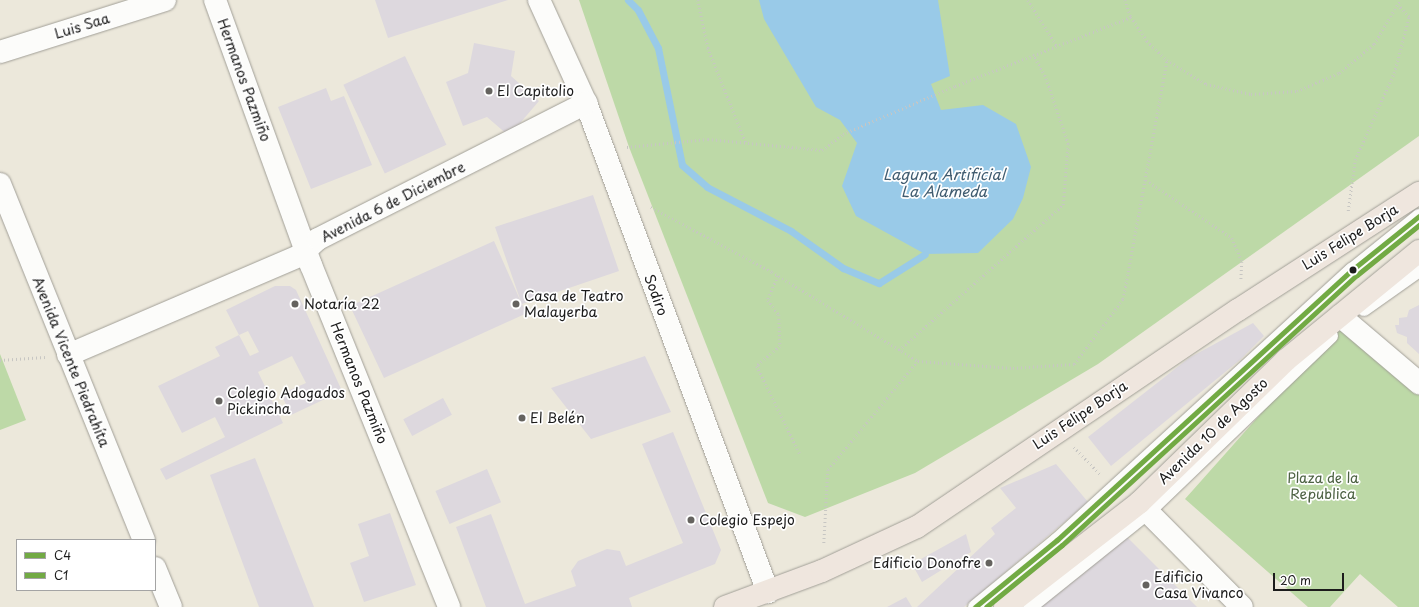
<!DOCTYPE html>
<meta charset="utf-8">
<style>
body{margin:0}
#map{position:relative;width:1419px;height:607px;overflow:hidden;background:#ece8db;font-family:"Playpen Sans",sans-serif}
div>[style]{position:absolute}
.green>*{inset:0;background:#bdd9a7}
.water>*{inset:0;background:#99cae8}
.stream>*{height:7px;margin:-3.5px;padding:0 3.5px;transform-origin:3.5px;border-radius:3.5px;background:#99cae8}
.building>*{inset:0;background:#ddd8de;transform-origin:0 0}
.path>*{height:2.5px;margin-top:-1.25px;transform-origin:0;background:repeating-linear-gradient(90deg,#c7c6c3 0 1px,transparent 0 4px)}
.roads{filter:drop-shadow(0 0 1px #a19f97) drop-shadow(0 0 1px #a19f97)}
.service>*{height:14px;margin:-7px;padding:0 7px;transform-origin:7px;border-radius:7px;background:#fcfcfa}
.minor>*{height:22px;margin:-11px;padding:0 11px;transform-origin:11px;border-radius:11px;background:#fcfcfa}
.primary>*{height:22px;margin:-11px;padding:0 11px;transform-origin:11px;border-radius:11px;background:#efe6de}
.bus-1>*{height:5px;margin:-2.5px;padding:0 2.5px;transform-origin:2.5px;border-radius:2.5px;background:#72aa44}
.bus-2>*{height:5px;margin:-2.5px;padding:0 2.5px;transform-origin:2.5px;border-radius:2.5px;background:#72aa44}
.dots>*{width:11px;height:11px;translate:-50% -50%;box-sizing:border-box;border:2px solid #fff;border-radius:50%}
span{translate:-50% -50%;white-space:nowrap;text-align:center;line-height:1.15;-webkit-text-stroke:3.5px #fff;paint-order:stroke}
.street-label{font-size:14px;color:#1c1c1c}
.poi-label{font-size:14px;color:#1c1c1c}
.left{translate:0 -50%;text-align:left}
.right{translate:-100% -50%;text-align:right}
.park-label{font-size:14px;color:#4d6243}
.water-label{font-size:15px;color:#405c70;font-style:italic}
.legend{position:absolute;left:16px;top:539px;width:140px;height:52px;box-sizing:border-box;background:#fff;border:1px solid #a4a4a4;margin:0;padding:5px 7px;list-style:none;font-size:12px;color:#1c1c1c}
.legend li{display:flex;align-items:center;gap:8px;height:20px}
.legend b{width:20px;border:1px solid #a4a4a4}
.scale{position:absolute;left:1273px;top:573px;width:71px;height:18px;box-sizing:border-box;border:2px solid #1c1c1c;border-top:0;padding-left:5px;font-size:12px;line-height:14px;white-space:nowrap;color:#1c1c1c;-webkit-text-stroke:3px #fff;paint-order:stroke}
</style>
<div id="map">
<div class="green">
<i style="clip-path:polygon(579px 0,1419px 0,1419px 136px,1098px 364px,915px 473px,805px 517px,768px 503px,629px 147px)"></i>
<i style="clip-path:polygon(1340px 325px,1419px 395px,1419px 607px,1398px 607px,1360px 574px,1330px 607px,1308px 607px,1185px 499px)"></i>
<i style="clip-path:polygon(0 354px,26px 420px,0 430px)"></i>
</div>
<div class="water">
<i style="clip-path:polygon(759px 0,938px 0,950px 76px,931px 84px,941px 110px,983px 105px,1016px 124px,1031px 167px,1023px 198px,1013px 219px,978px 253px,925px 254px,856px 216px,842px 186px,857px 143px,840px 120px,816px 107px,764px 19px)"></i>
</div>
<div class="stream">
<i style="left:628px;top:0;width:14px;rotate:45deg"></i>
<i style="left:638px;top:10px;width:43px;rotate:62.2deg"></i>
<i style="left:658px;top:48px;width:119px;rotate:78.4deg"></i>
<i style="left:682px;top:165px;width:33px;rotate:41deg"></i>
<i style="left:707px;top:187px;width:95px;rotate:27.6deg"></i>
<i style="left:791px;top:231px;width:64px;rotate:35.4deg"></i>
<i style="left:843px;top:268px;width:39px;rotate:23deg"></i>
<i style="left:879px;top:283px;width:54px;rotate:-32.2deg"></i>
</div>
<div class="building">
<i style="clip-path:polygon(375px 0,508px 0,388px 38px)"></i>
<i style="clip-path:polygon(474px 43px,515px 51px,511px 76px,539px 101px,509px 136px,487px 117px,463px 126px,446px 82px,468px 73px)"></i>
<i style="left:405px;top:56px;width:98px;height:68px;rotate:65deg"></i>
<i style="clip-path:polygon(326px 88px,331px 101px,344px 96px,372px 165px,311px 189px,278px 107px)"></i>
<i style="clip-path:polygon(593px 195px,619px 271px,522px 304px,527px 313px,384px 378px,350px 306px,494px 241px,521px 302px,495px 227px)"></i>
<i style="clip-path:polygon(275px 286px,290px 286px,296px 290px,342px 391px,291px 415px,281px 394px,306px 383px,292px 356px,258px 372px,283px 423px,166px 480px,160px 469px,225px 437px,215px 417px,182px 433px,158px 386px,220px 356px,215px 347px,239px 335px,250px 356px,259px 352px,248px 331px,239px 335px,226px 310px)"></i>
<i style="clip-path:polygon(1419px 305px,1419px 354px,1407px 343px,1407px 337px,1397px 333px,1395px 325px,1399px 325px,1399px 318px,1407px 317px,1409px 310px)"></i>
<i style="clip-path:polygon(1253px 323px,1264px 336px,1241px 359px,1111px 466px,1088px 437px,1189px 358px)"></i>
<i style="clip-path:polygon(645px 356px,671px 412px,591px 439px,551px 388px)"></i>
<i style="left:443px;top:398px;width:19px;height:45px;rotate:62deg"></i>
<i style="clip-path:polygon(673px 432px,721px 550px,715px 564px,629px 598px,632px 607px,486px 607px,456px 527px,491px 514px,525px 604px,576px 586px,571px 571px,578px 561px,607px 549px,620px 551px,626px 566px,683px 543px,642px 444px)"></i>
<i style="clip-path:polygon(255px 458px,314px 607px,259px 607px,210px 475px)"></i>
<i style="clip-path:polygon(1056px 464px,1088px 502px,964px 607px,917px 607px,995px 534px,991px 528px,1016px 508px,1000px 488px)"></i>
<i style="left:487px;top:469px;width:36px;height:56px;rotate:67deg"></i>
<i style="clip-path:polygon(390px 513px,416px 585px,364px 602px,350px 563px,369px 556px,358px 524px)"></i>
<i style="clip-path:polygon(966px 534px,971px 552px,922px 582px,912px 564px)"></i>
<i style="clip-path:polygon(1126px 536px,1197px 607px,1036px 607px)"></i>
<i style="clip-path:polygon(906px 597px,912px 607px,887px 607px)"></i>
</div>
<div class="path">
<i style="left:698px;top:0;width:49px;rotate:78.2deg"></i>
<i style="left:708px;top:48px;width:102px;rotate:68.2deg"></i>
<i style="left:1028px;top:0;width:54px;rotate:57.8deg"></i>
<i style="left:1125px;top:0;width:18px;rotate:71deg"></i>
<i style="left:1131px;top:17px;width:29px;rotate:56deg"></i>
<i style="left:1147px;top:41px;width:28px;rotate:44deg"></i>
<i style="left:1167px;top:60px;width:46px;rotate:31.6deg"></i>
<i style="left:1206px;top:84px;width:46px;rotate:12.5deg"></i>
<i style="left:1251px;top:94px;width:46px;rotate:-3.7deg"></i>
<i style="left:1297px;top:91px;width:46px;rotate:-23.2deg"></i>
<i style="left:1339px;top:73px;width:45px;rotate:-39.6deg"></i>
<i style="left:1374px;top:44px;width:51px;rotate:-59.4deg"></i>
<i style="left:627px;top:147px;width:81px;rotate:-5.6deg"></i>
<i style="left:708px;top:139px;width:115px;rotate:5.5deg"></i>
<i style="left:822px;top:150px;width:26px;rotate:-37deg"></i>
<i style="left:843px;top:134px;width:122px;rotate:-23.2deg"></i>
<i style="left:955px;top:86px;width:189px;rotate:-21.4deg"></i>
<i style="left:1146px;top:180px;width:104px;rotate:34deg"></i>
<i style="left:1232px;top:238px;width:26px;rotate:67deg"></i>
<i style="left:1242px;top:262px;width:18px;rotate:93deg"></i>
<i style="left:651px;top:207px;width:137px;rotate:28.2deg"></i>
<i style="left:772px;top:272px;width:171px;rotate:31.4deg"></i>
<i style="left:918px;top:361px;width:141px;rotate:129.5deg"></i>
<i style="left:828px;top:470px;width:74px;rotate:93.1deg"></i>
<i style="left:1348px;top:211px;width:51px;rotate:-82.2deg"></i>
<i style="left:1355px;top:160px;width:95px;rotate:-65.9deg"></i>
<i style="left:1394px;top:73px;width:58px;rotate:-75deg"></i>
<i style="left:1409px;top:17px;width:16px;rotate:-133deg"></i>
<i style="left:778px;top:276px;width:26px;rotate:113deg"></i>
<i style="left:768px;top:300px;width:19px;rotate:54deg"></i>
<i style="left:779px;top:315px;width:31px;rotate:88deg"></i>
<i style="left:780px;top:346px;width:30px;rotate:139deg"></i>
<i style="left:757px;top:366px;width:98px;rotate:64deg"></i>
<i style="left:899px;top:350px;width:219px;rotate:-41.5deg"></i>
<i style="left:1063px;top:205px;width:61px;rotate:-85.3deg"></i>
<i style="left:1068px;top:144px;width:72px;rotate:-108.7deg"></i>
<i style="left:1045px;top:76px;width:24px;rotate:-120deg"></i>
<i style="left:0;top:360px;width:45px;rotate:-3.8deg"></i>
<i style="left:918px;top:361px;width:95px;rotate:4.2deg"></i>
<i style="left:1013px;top:368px;width:61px;rotate:-3.8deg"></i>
<i style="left:1074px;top:364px;width:81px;rotate:-53deg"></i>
<i style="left:1123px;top:299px;width:243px;rotate:-79.6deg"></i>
<i style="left:1074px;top:447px;width:39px;rotate:46deg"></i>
</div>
<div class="roads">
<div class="service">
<i style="left:1364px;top:309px;width:67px;rotate:-35.3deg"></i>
<i style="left:975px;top:607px;width:106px;rotate:-39.3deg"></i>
<i style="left:1057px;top:540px;width:400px;rotate:-42.5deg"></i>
<i style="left:1352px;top:270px;width:86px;rotate:-38.9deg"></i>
<i style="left:1030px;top:607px;width:151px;rotate:-38.8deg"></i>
<i style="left:1148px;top:512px;width:254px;rotate:-43.9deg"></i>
</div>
<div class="minor">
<i style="left:215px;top:0;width:282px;rotate:70.1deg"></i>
<i style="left:311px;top:265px;width:369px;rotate:68deg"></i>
<i style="left:539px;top:0;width:113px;rotate:65.5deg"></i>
<i style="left:586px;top:103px;width:522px;rotate:69.59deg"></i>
<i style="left:0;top:52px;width:173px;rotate:-17.5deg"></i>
<i style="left:0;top:184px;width:384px;rotate:68deg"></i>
<i style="left:1340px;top:316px;width:104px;rotate:40.3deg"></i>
<i style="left:68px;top:355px;width:251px;rotate:-23.2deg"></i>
<i style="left:299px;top:256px;width:25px;rotate:-42deg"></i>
<i style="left:318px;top:239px;width:301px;rotate:-26.9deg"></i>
<i style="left:1139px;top:503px;width:146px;rotate:45.3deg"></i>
<i style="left:155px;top:568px;width:42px;rotate:67.7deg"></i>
</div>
<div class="primary">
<i style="left:725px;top:607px;width:103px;rotate:-20.4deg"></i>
<i style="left:822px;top:571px;width:105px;rotate:-24.9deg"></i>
<i style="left:917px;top:527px;width:387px;rotate:-34.1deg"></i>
<i style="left:1238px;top:310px;width:216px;rotate:-32.9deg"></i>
<i style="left:1005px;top:607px;width:170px;rotate:-37.8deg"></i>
<i style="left:1139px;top:503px;width:205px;rotate:-44.2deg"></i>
<i style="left:1286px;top:360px;width:172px;rotate:-39.3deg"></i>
</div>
</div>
<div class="bus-1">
<i style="left:975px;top:607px;width:106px;rotate:-39.3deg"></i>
<i style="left:1057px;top:540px;width:400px;rotate:-42.5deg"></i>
<i style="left:1352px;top:270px;width:86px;rotate:-38.9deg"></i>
</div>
<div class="bus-2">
<i style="left:986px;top:607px;width:98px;rotate:-39.2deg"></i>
<i style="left:1062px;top:545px;width:400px;rotate:-42.5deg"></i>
<i style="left:1357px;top:275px;width:80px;rotate:-38.9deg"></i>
</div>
<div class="dots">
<i style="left:489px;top:91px;background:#65635f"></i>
<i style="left:1353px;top:270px;background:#1c1c1c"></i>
<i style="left:295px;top:304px;background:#65635f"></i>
<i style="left:516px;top:304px;background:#65635f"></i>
<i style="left:219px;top:401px;background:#65635f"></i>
<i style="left:522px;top:418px;background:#65635f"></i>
<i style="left:691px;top:520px;background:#65635f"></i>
<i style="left:989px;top:563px;background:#65635f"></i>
<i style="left:1146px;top:585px;background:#65635f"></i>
</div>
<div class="street-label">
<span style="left:82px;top:26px;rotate:-17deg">Luis Saa</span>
<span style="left:244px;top:80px;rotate:70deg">Hermanos Pazmiño</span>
<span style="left:393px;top:202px;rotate:-27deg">Avenida 6 de Diciembre</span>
<span style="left:1350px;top:237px;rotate:-32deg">Luis Felipe Borja</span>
<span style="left:656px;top:295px;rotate:70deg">Sodiro</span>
<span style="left:71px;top:362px;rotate:68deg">Avenida Vicente Piedrahíta</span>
<span style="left:359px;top:383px;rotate:68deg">Hermanos Pazmiño</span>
<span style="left:1080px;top:415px;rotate:-34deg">Luis Felipe Borja</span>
<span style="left:1213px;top:431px;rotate:-44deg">Avenida 10 de Agosto</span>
</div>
<div class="poi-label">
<span class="left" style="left:497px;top:91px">El Capitolio</span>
<span class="left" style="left:524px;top:304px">Casa de Teatro<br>Malayerba</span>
<span class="left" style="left:304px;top:304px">Notaría 22</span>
<span class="left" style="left:227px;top:401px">Colegio Adogados<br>Pickincha</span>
<span class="left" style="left:530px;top:418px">El Belén</span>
<span class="left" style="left:699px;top:520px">Colegio Espejo</span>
<span class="right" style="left:981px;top:563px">Edificio Donofre</span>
<span class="left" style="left:1154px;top:585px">Edificio<br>Casa Vivanco</span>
</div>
<div class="park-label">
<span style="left:1323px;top:486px">Plaza de la<br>Republica</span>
</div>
<div class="water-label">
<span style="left:944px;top:182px">Laguna Artificial<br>La Alameda</span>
</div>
<ul class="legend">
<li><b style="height:5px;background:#72aa44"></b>C4</li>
<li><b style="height:5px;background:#72aa44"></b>C1</li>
</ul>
<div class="scale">20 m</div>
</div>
